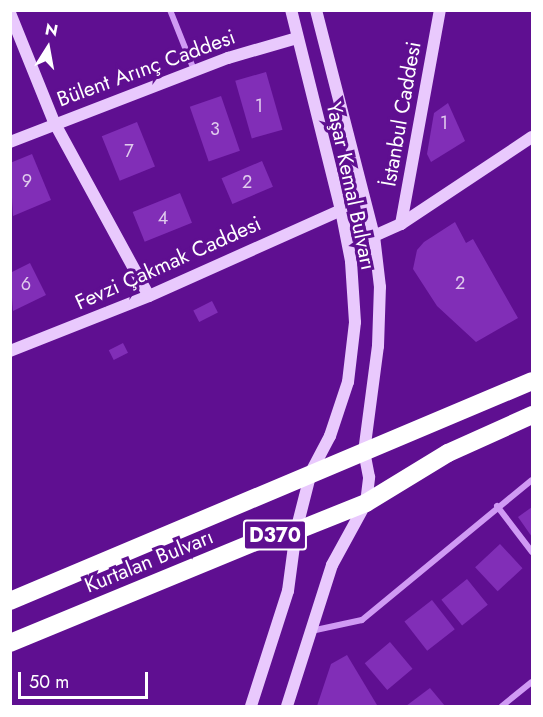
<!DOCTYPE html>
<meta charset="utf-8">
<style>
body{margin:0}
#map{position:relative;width:543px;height:717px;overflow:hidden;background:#5f0f91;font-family:Jost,sans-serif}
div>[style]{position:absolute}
.building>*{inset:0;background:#812eb7;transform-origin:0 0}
.street>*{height:6px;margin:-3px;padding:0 3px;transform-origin:3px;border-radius:3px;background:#d09af4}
.secondary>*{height:12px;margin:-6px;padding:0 6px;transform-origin:6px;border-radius:6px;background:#e9c9fd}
.highway>*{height:18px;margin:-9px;padding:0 9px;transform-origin:9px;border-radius:9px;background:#fff}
span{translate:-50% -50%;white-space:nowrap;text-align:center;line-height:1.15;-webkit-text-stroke:6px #5f0f91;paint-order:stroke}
.number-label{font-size:18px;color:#e0cbed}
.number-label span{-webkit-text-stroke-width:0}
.shield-label span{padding:2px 4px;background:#5f0f91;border:2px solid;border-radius:4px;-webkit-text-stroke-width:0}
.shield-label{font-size:20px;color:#fff;font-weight:700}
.street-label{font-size:21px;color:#fff}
.frame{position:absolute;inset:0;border:12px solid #fff;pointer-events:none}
.north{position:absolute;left:18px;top:18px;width:60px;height:60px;-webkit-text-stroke:4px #5f0f91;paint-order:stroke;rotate:11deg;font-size:16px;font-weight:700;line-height:24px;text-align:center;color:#fff}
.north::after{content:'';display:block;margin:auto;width:21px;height:27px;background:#fff;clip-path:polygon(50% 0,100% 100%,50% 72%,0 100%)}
.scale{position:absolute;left:18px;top:672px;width:130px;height:27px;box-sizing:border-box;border:3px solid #fff;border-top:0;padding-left:8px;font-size:18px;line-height:21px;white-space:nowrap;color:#fff;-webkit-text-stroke:4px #5f0f91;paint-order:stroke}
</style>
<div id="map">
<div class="building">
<i style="left:266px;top:72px;width:60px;height:32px;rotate:74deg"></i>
<i style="left:221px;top:96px;width:58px;height:33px;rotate:71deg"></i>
<i style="clip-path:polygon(448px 103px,465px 141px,431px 162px,427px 154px,434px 113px)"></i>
<i style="left:137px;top:122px;width:48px;height:38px;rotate:68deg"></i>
<i style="clip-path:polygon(32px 154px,51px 200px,13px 216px,10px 163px)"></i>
<i style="left:262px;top:161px;width:28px;height:44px;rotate:67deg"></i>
<i style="left:180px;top:193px;width:32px;height:51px;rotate:68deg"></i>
<i style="clip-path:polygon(455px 222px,466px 243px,473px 239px,518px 318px,476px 342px,437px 306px,413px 269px,417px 250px,424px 242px)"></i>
<i style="clip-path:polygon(30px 263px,46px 295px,13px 311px,10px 273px)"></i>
<i style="left:212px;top:301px;width:13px;height:21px;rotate:63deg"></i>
<i style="left:123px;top:343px;width:11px;height:16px;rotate:63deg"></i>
<i style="clip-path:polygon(532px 507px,532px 537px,518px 517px)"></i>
<i style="left:500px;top:544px;width:33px;height:34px;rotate:47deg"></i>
<i style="left:467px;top:579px;width:33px;height:33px;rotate:51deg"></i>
<i style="left:432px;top:600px;width:37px;height:35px;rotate:52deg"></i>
<i style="left:390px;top:642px;width:35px;height:33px;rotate:50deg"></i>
<i style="clip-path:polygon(347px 655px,377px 705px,317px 706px,331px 664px)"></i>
<i style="clip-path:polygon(430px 688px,445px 706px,406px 706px)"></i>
</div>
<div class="street">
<i style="left:170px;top:10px;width:65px;rotate:68.2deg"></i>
<i style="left:497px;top:506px;width:58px;rotate:52.7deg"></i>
<i style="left:311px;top:631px;width:52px;rotate:-12.2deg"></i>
<i style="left:362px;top:620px;width:220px;rotate:-39.5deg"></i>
<i style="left:502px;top:706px;width:38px;rotate:-39deg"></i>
</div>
<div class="secondary">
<i style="left:10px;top:13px;width:118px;rotate:68deg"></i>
<i style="left:54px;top:122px;width:198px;rotate:61.4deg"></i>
<i style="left:10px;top:142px;width:234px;rotate:-21.1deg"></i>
<i style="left:228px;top:58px;width:72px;rotate:-16.2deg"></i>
<i style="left:401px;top:224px;width:218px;rotate:-79.7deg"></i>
<i style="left:374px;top:236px;width:30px;rotate:-24deg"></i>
<i style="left:401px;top:224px;width:157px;rotate:-33.6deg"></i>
<i style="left:10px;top:351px;width:149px;rotate:-21.6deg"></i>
<i style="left:149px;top:296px;width:210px;rotate:-24.1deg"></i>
<i style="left:251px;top:706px;width:121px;rotate:-72.2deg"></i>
<i style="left:288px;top:591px;width:61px;rotate:-82.4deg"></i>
<i style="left:296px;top:531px;width:61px;rotate:-75.7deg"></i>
<i style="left:311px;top:472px;width:41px;rotate:-62.2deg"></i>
<i style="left:330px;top:436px;width:57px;rotate:-71.6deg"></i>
<i style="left:348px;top:382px;width:60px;rotate:-83.3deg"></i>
<i style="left:355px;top:322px;width:61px;rotate:-93.8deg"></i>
<i style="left:351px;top:261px;width:52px;rotate:-101.1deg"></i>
<i style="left:341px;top:210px;width:206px;rotate:-104deg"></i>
<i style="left:287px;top:706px;width:148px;rotate:-72.3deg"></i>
<i style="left:332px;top:565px;width:71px;rotate:-61.3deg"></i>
<i style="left:366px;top:503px;width:26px;rotate:-83deg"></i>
<i style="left:369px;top:477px;width:25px;rotate:-101deg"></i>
<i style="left:364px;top:452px;width:107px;rotate:-82.5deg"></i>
<i style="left:378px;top:346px;width:59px;rotate:-88.1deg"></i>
<i style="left:380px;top:287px;width:51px;rotate:-96.7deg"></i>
<i style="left:374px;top:236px;width:233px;rotate:-104.4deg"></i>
</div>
<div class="highway">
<i style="left:10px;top:601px;width:566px;rotate:-22.85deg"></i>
<i style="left:10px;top:643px;width:280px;rotate:-22.4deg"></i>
<i style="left:269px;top:536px;width:27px;rotate:-10deg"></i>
<i style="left:296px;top:531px;width:75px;rotate:-21.8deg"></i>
<i style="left:366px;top:503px;width:96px;rotate:-31.4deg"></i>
<i style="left:448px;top:453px;width:92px;rotate:-24.3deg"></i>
</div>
<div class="number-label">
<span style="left:259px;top:106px">1</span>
<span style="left:444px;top:123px">1</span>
<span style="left:215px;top:129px">3</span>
<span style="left:129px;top:151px">7</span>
<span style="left:27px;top:181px">9</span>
<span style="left:247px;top:182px">2</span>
<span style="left:163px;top:218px">4</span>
<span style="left:460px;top:283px">2</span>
<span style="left:26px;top:284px">6</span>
</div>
<div class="shield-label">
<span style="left:275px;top:535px">D370</span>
</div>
<div class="street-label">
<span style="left:146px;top:68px;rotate:-20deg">Bülent Arınç Caddesi</span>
<span style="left:401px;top:114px;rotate:-80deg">İstanbul Caddesi</span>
<span style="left:351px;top:186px;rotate:78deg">Yaşar Kemal Bulvarı</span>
<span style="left:168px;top:263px;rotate:-24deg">Fevzi Çakmak Caddesi</span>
<span style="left:149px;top:561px;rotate:-22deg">Kurtalan Bulvarı</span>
</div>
<div class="frame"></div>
<div class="north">N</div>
<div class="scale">50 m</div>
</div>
